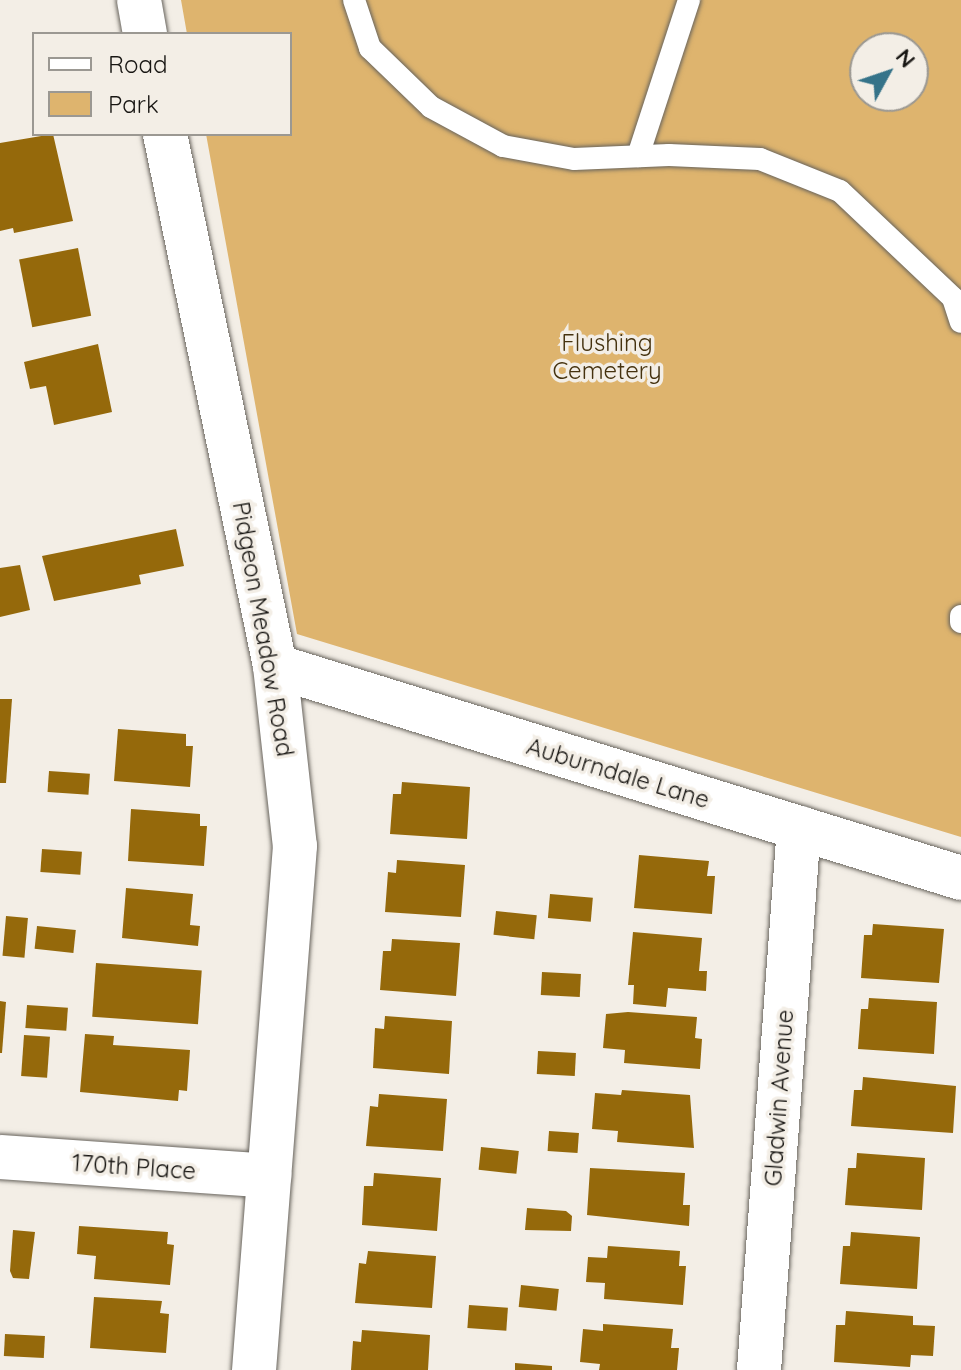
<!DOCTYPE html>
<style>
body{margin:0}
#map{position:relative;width:961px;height:1370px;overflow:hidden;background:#f3eee6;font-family:Quicksand,sans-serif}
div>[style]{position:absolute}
.green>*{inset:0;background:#deb46e}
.building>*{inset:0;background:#95690b;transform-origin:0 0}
.roads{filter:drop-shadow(0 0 2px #68645d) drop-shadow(0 0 2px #68645d)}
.lane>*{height:22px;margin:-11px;padding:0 11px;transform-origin:11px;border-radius:11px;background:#fff}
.street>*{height:44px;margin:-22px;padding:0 22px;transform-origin:22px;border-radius:22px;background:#fff}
span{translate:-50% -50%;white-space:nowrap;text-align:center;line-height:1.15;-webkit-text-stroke:7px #f3eee6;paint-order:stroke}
.park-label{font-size:24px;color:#45320f}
.street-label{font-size:24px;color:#181613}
.legend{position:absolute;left:32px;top:32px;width:260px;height:104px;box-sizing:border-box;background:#f3eee6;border:2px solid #9b9892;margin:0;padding:10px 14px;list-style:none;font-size:24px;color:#181613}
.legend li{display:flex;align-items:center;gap:16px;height:40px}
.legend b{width:40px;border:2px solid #9b9892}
.north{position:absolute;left:849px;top:32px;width:80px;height:80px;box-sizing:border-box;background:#f3eee6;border:2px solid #9b9892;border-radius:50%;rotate:50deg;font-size:22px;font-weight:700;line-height:32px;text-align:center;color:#181613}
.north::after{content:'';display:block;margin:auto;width:28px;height:36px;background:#357389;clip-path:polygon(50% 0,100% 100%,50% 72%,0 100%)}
</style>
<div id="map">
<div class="green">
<i style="clip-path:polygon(evenodd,181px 0,961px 0,961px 837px,297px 634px,206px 134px,290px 134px,290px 34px,187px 34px,181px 0,865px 48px,913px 48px,913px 96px,865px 96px,865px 48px)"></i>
</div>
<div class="building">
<i style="clip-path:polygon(53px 134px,73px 221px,14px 233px,13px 228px,0 231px,0 143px)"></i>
<i style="left:78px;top:248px;width:69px;height:60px;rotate:79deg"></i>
<i style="clip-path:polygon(98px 344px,112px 412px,54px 425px,46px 386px,30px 389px,24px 362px)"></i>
<i style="clip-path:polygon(176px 529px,184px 566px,139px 575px,141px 584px,54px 601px,42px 556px)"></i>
<i style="clip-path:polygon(20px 565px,30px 610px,0 617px,0 568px)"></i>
<i style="clip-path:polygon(0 699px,12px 699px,6px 783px,0 783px)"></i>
<i style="clip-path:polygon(118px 729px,186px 734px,186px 746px,193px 746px,190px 787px,114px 781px)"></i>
<i style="left:49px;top:771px;width:41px;height:21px;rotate:4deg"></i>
<i style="clip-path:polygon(402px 782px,470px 787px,467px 839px,390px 834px,393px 794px,401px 794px)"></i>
<i style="clip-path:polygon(131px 809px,200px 814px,200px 826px,207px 826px,204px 866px,128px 861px)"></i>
<i style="left:42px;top:849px;width:40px;height:23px;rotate:4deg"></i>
<i style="clip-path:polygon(639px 855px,709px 861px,707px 876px,715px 876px,712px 914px,634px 908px)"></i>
<i style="clip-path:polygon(397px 860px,465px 865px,461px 917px,385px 912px,388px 872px,396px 873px)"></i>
<i style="clip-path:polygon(126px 888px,193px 894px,190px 925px,200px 926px,198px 946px,122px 938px)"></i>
<i style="left:550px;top:894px;width:43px;height:24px;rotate:5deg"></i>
<i style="left:496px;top:911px;width:41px;height:24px;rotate:6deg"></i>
<i style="left:6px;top:916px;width:22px;height:40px;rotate:5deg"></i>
<i style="clip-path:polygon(873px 924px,944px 929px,939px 983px,861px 978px,864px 935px,872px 935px)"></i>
<i style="left:37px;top:926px;width:39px;height:23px;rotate:6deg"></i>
<i style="clip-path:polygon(633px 932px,702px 938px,699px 971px,707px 971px,706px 991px,668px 988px,666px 1007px,633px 1004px,634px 985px,628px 985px)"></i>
<i style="clip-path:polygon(392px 939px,460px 943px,456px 996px,380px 990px,383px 951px,391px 951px)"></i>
<i style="left:96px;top:963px;width:106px;height:54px;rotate:4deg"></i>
<i style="left:542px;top:972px;width:39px;height:23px;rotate:3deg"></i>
<i style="clip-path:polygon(869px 998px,937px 1002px,934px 1054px,858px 1049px,861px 1009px,868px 1009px)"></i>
<i style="clip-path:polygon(0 1001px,6px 1002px,2px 1053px,0 1053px)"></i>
<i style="left:27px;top:1005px;width:41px;height:23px;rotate:4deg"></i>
<i style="clip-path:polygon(628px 1012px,697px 1017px,695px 1038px,702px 1039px,700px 1069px,624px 1063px,625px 1050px,603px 1048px,606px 1014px)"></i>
<i style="clip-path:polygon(385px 1016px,452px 1021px,449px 1074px,373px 1068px,375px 1028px,384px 1029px)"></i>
<i style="clip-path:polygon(85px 1034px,114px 1036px,113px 1045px,190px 1050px,187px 1091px,179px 1090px,178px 1101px,80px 1092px)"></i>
<i style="left:24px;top:1035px;width:26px;height:41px;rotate:4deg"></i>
<i style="left:538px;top:1051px;width:38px;height:23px;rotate:3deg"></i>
<i style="clip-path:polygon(863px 1077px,956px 1086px,953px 1133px,851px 1126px,854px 1090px,862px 1090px)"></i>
<i style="clip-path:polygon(622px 1090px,690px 1095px,694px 1148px,617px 1142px,618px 1131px,592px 1129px,595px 1093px,621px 1095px)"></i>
<i style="clip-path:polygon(379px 1094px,447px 1099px,443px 1151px,366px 1146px,370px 1106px,378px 1107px)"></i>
<i style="left:549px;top:1131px;width:30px;height:20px;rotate:4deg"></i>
<i style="left:481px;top:1147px;width:38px;height:23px;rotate:6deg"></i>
<i style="clip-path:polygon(857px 1153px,925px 1158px,922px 1210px,845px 1205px,848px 1168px,856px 1168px)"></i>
<i style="clip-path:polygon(590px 1168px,685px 1173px,683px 1205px,690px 1205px,689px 1226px,587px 1215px)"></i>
<i style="clip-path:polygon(374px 1173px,441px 1178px,437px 1231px,362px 1225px,364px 1186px,373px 1186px)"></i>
<i style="clip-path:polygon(527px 1208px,566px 1211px,572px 1216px,571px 1231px,525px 1230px)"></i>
<i style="clip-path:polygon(79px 1226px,168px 1232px,167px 1244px,174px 1245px,170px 1285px,94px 1279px,96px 1256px,77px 1254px)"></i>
<i style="clip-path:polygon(13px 1230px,35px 1232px,29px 1279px,13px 1278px,10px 1271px)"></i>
<i style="clip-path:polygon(851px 1232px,920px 1237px,917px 1289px,840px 1284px,843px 1246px,850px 1246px)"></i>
<i style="clip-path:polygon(608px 1246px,680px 1251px,679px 1266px,686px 1266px,683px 1305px,604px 1299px,605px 1283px,586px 1282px,588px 1257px,607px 1258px)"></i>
<i style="clip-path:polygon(368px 1251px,436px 1256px,432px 1308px,355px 1303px,359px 1263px,366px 1264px)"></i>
<i style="left:521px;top:1285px;width:38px;height:22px;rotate:6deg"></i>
<i style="clip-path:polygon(94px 1297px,162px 1301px,160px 1313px,169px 1314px,166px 1353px,90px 1348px)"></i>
<i style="left:469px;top:1305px;width:39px;height:23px;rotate:4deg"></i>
<i style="clip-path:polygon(846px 1311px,913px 1316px,913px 1325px,935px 1326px,933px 1356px,911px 1355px,910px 1367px,834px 1362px,836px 1325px,845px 1325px)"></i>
<i style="clip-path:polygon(603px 1324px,673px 1329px,671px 1348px,679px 1348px,677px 1370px,599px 1370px,600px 1364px,580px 1362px,583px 1329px,603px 1331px)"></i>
<i style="clip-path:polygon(362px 1330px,430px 1335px,428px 1370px,351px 1370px,353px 1341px,361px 1342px)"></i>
<i style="left:5px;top:1334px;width:40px;height:22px;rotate:3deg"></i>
<i style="clip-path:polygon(515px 1363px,552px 1366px,552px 1370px,515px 1370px)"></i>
</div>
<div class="roads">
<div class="lane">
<i style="left:354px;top:0;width:51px;rotate:71.6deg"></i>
<i style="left:370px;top:48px;width:85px;rotate:44deg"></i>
<i style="left:431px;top:107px;width:82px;rotate:28.4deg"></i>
<i style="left:503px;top:146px;width:72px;rotate:10.4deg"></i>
<i style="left:574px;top:159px;width:95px;rotate:-2.4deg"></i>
<i style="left:669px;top:155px;width:91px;rotate:2.5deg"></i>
<i style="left:760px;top:159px;width:86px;rotate:21.8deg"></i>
<i style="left:840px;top:191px;width:156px;rotate:43.4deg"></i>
<i style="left:953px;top:298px;width:25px;rotate:72deg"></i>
<i style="left:638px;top:156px;width:164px;rotate:-71.9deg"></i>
<i style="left:961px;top:616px;width:6px;rotate:90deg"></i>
</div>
<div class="street">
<i style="left:139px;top:0;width:35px;rotate:80deg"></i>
<i style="left:165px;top:134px;width:543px;rotate:78.32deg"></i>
<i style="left:275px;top:666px;width:181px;rotate:83.7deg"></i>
<i style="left:295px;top:846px;width:526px;rotate:94.47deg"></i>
<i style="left:275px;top:666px;width:718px;rotate:17.17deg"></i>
<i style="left:0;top:1157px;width:270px;rotate:4deg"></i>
<i style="left:759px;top:1370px;width:544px;rotate:-85.79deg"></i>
</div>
</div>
<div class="park-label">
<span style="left:607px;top:357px">Flushing<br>Cemetery</span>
</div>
<div class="street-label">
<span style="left:263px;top:629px;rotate:80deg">Pidgeon Meadow Road</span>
<span style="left:618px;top:773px;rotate:17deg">Auburndale Lane</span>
<span style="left:779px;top:1098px;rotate:-86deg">Gladwin Avenue</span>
<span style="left:134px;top:1167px;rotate:4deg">170th Place</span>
</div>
<ul class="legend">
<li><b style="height:10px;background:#fff"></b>Road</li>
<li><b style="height:22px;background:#deb46e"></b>Park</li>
</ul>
<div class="north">N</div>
</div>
